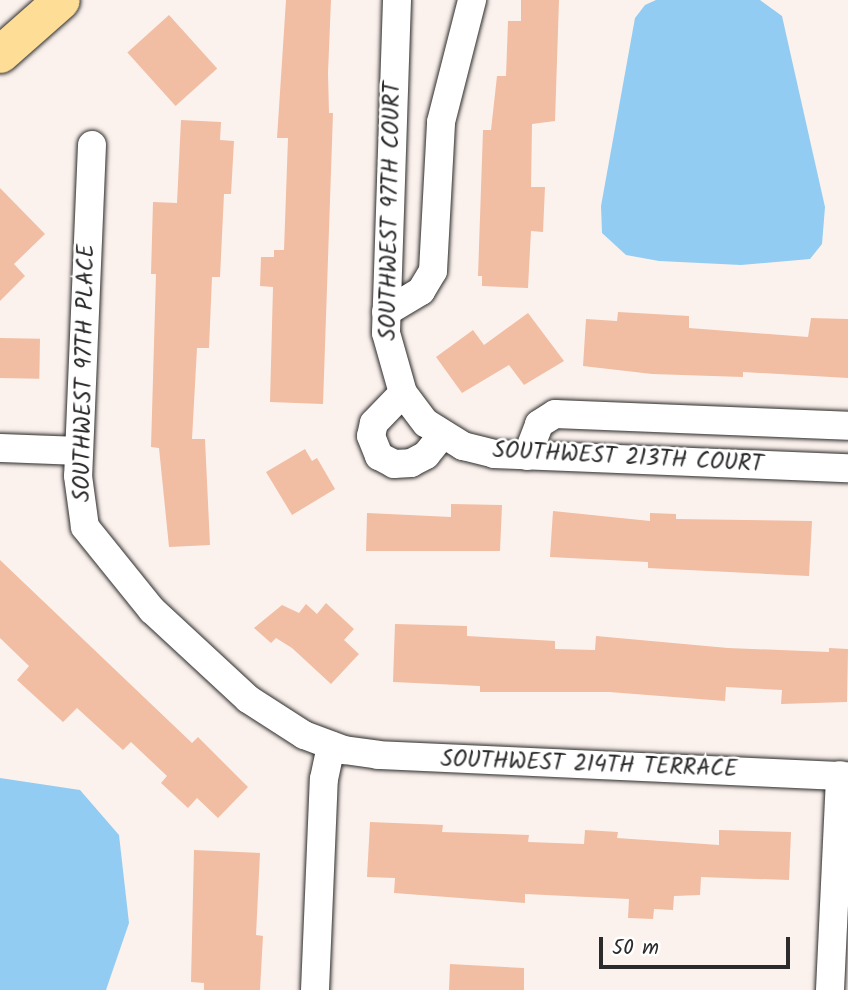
<!DOCTYPE html>
<style>
body{margin:0}
#map{position:relative;width:848px;height:990px;overflow:hidden;background:#fcf2ed;font-family:Kalam,sans-serif}
div>[style]{position:absolute}
.water>*{inset:0;background:#92ccf2}
.building>*{inset:0;background:#f1bda3;transform-origin:0 0}
.roads{filter:drop-shadow(0 0 2px #2b2b2b) drop-shadow(0 0 2px #2b2b2b)}
.minor>*{height:28px;margin:-14px;padding:0 14px;transform-origin:14px;border-radius:14px;background:#fff}
.major>*{height:37px;margin:-18.5px;padding:0 18.5px;transform-origin:18.5px;border-radius:18.5px;background:#fedd96}
span{translate:-50% -50%;white-space:nowrap;text-align:center;line-height:1.15;-webkit-text-stroke:5px #fff;paint-order:stroke}
.street-label{font-size:23px;color:#2b2b2b}
.scale{position:absolute;left:599px;top:937px;width:191px;height:32px;box-sizing:border-box;border:4px solid #2b2b2b;border-top:0;padding-left:9px;font-size:21px;line-height:24px;white-space:nowrap;color:#2b2b2b;-webkit-text-stroke:5px #fff;paint-order:stroke}
</style>
<div id="map">
<div class="water">
<i style="clip-path:polygon(656px 0,760px 0,782px 16px,825px 207px,822px 244px,810px 259px,741px 265px,659px 261px,626px 255px,602px 233px,601px 206px,635px 18px,645px 5px)"></i>
<i style="clip-path:polygon(0 778px,80px 790px,119px 835px,129px 923px,106px 990px,0 990px)"></i>
</div>
<div class="building">
<i style="clip-path:polygon(286px 0,331px 0,328px 73px,329px 113px,333px 113px,323px 404px,270px 402px,273px 287px,260px 286px,261px 257px,274px 257px,274px 250px,284px 250px,288px 138px,277px 138px)"></i>
<i style="clip-path:polygon(521px 0,559px 0,555px 121px,532px 124px,531px 187px,545px 187px,543px 232px,531px 231px,528px 288px,482px 286px,482px 276px,478px 276px,483px 130px,491px 130px,497px 76px,506px 76px,508px 21px,521px 21px)"></i>
<i style="left:169px;top:15px;width:72px;height:56px;rotate:48deg"></i>
<i style="clip-path:polygon(181px 120px,221px 122px,220px 140px,234px 141px,231px 194px,224px 194px,220px 277px,212px 277px,209px 348px,197px 348px,192px 439px,205px 439px,210px 545px,169px 547px,159px 448px,151px 447px,156px 274px,151px 274px,153px 202px,177px 203px)"></i>
<i style="clip-path:polygon(0 188px,45px 234px,14px 264px,25px 276px,0 301px)"></i>
<i style="clip-path:polygon(618px 312px,689px 316px,689px 328px,808px 337px,811px 318px,848px 319px,848px 378px,743px 372px,743px 377px,652px 374px,583px 366px,586px 319px,617px 321px)"></i>
<i style="clip-path:polygon(528px 313px,564px 361px,524px 385px,509px 365px,462px 393px,436px 357px,473px 330px,484px 345px)"></i>
<i style="left:0;top:338px;width:40px;height:40px;rotate:1deg"></i>
<i style="clip-path:polygon(305px 449px,312px 461px,317px 458px,335px 489px,292px 515px,266px 472px)"></i>
<i style="clip-path:polygon(451px 504px,502px 505px,500px 551px,366px 551px,367px 513px,451px 517px)"></i>
<i style="clip-path:polygon(553px 511px,650px 521px,650px 513px,676px 514px,676px 519px,812px 521px,809px 576px,648px 568px,648px 562px,550px 557px)"></i>
<i style="clip-path:polygon(0 560px,192px 743px,198px 737px,248px 787px,218px 818px,197px 798px,188px 808px,161px 783px,167px 776px,131px 742px,123px 750px,77px 708px,63px 722px,17px 680px,29px 666px,0 638px)"></i>
<i style="clip-path:polygon(326px 603px,354px 629px,344px 640px,359px 654px,331px 684px,292px 648px,276px 638px,271px 643px,254px 628px,282px 605px,299px 613px,306px 604px,317px 614px)"></i>
<i style="clip-path:polygon(395px 624px,467px 626px,467px 636px,555px 641px,555px 649px,595px 650px,596px 636px,728px 648px,829px 652px,829px 648px,848px 649px,847px 702px,781px 704px,782px 690px,726px 687px,725px 701px,609px 692px,480px 692px,480px 686px,393px 682px)"></i>
<i style="clip-path:polygon(370px 822px,443px 825px,442px 832px,529px 835px,528px 842px,584px 844px,585px 830px,618px 832px,617px 838px,719px 845px,719px 830px,791px 832px,789px 880px,701px 877px,700px 895px,674px 896px,673px 910px,654px 909px,653px 919px,628px 918px,629px 899px,525px 894px,525px 903px,394px 893px,395px 878px,367px 877px)"></i>
<i style="clip-path:polygon(194px 850px,260px 853px,256px 935px,263px 936px,260px 990px,204px 990px,204px 983px,191px 982px)"></i>
<i style="clip-path:polygon(450px 964px,524px 968px,524px 990px,449px 990px)"></i>
</div>
<div class="roads">
<div class="minor">
<i style="left:397px;top:0;width:333px;rotate:91.9deg"></i>
<i style="left:386px;top:333px;width:62px;rotate:74.2deg"></i>
<i style="left:403px;top:393px;width:38px;rotate:53deg"></i>
<i style="left:426px;top:423px;width:44px;rotate:31.9deg"></i>
<i style="left:463px;top:446px;width:32px;rotate:14deg"></i>
<i style="left:494px;top:454px;width:354px;rotate:2.3deg"></i>
<i style="left:92px;top:145px;width:331px;rotate:92.4deg"></i>
<i style="left:78px;top:476px;width:51px;rotate:82.2deg"></i>
<i style="left:85px;top:527px;width:107px;rotate:51.1deg"></i>
<i style="left:152px;top:610px;width:131px;rotate:42.8deg"></i>
<i style="left:248px;top:699px;width:67px;rotate:32.7deg"></i>
<i style="left:304px;top:735px;width:43px;rotate:20.6deg"></i>
<i style="left:344px;top:750px;width:34px;rotate:8deg"></i>
<i style="left:378px;top:755px;width:470px;rotate:2.6deg"></i>
<i style="left:386px;top:312px;width:41px;rotate:-31deg"></i>
<i style="left:421px;top:291px;width:23px;rotate:-59deg"></i>
<i style="left:433px;top:271px;width:149px;rotate:-86.9deg"></i>
<i style="left:441px;top:122px;width:126px;rotate:-75.7deg"></i>
<i style="left:403px;top:393px;width:42px;rotate:134deg"></i>
<i style="left:374px;top:423px;width:13px;rotate:103deg"></i>
<i style="left:371px;top:436px;width:22px;rotate:68deg"></i>
<i style="left:379px;top:456px;width:17px;rotate:28deg"></i>
<i style="left:394px;top:464px;width:17px;rotate:-3deg"></i>
<i style="left:411px;top:463px;width:17px;rotate:-28deg"></i>
<i style="left:426px;top:455px;width:26px;rotate:-51deg"></i>
<i style="left:0;top:448px;width:79px;rotate:2.2deg"></i>
<i style="left:527px;top:456px;width:34px;rotate:-69deg"></i>
<i style="left:539px;top:424px;width:19px;rotate:-32deg"></i>
<i style="left:555px;top:414px;width:293px;rotate:2.3deg"></i>
<i style="left:315px;top:990px;width:211px;rotate:-87.6deg"></i>
<i style="left:324px;top:779px;width:34px;rotate:-78deg"></i>
<i style="left:830px;top:990px;width:215px;rotate:-87.3deg"></i>
</div>
<div class="major">
<i style="left:0;top:54px;width:81px;rotate:-41.5deg"></i>
</div>
</div>
<div class="street-label">
<span style="left:391px;top:211px;rotate:-89deg">SOUTHWEST 97TH COURT</span>
<span style="left:85px;top:373px;rotate:-89deg">SOUTHWEST 97TH PLACE</span>
<span style="left:628px;top:458px;rotate:3deg">SOUTHWEST 213TH COURT</span>
<span style="left:589px;top:765px;rotate:2deg">SOUTHWEST 214TH TERRACE</span>
</div>
<div class="scale">50 m</div>
</div>
